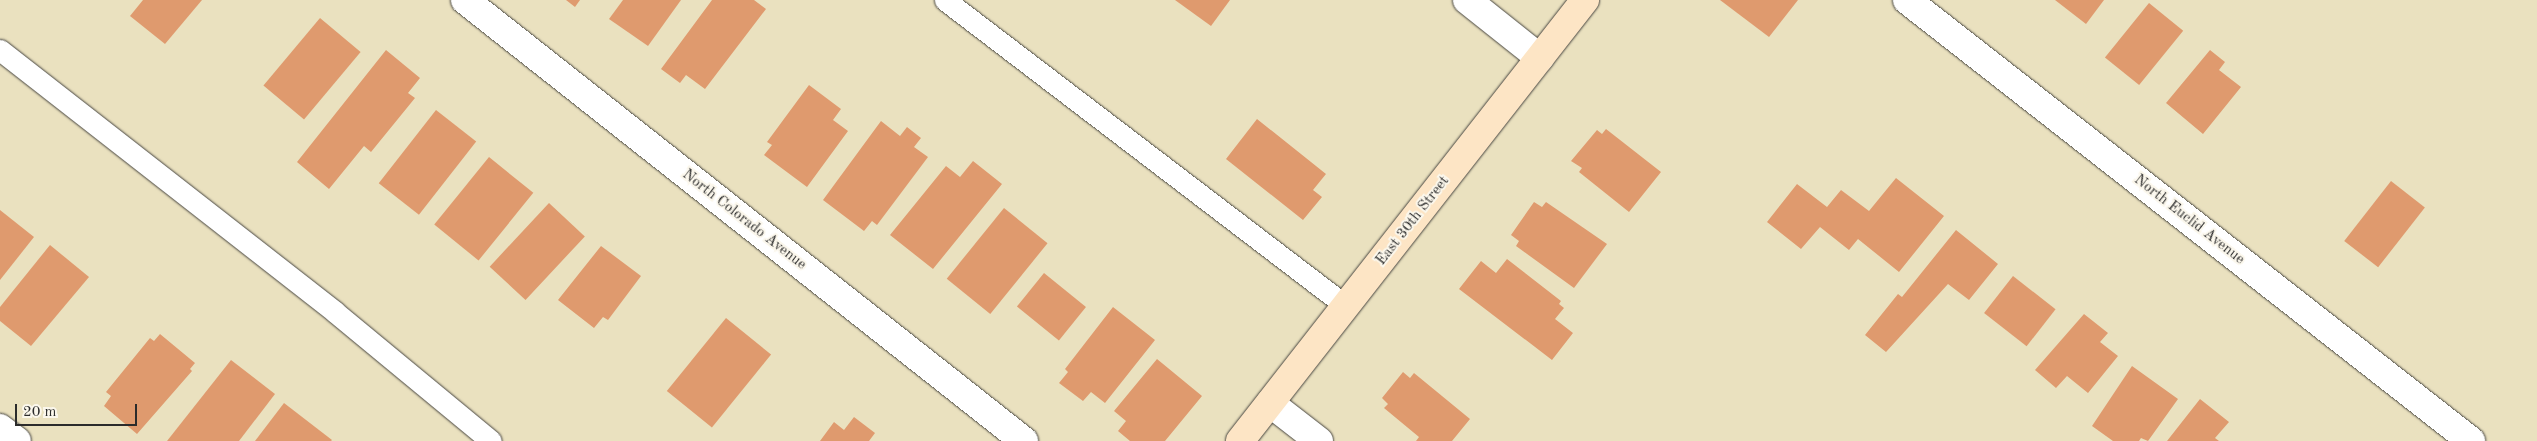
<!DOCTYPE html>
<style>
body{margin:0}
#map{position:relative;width:2537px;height:441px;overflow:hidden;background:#eae1bf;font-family:"Old Standard TT",serif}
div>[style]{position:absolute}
.building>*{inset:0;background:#df9a6e;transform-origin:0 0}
.roads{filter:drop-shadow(0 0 1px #484641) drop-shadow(0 0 1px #484641)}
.lane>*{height:21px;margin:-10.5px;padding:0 10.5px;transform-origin:10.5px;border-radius:10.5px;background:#fff}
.street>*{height:28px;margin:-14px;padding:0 14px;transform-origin:14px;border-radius:14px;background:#fff}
.secondary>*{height:28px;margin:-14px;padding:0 14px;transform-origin:14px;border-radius:14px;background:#fde5c5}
span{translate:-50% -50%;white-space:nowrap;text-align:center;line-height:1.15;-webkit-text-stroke:4px #fbf7ec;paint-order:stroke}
.street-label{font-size:15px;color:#2b2b2b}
.scale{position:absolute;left:15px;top:404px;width:122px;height:22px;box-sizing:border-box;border:2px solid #2b2b2b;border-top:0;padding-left:6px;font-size:15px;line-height:18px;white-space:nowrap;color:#2b2b2b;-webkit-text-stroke:4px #fbf7ec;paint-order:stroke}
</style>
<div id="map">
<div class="building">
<i style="clip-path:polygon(143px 0,202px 0,165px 44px,130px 16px)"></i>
<i style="clip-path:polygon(566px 0,580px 0,575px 7px)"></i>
<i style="clip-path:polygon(623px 0,681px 0,648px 46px,609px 19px)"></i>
<i style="clip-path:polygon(712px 0,754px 0,766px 9px,705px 89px,686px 75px,680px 83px,661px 69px)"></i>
<i style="clip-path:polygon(1175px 0,1230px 0,1211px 26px)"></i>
<i style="clip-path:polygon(1720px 0,1798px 0,1769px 37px)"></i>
<i style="clip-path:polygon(2055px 0,2104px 0,2086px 24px)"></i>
<i style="left:2149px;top:3px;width:44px;height:70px;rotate:39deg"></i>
<i style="left:320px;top:18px;width:53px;height:88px;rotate:40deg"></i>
<i style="clip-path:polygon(386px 50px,420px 78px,408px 93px,415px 98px,371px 152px,364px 146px,329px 189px,297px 162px)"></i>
<i style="clip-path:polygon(2210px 50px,2225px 62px,2219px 70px,2241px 87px,2203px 134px,2166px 103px)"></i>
<i style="clip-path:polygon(809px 85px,841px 109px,833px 120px,848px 131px,807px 187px,764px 155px,772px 145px,767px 142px)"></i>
<i style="left:436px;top:110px;width:51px;height:93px;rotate:38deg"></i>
<i style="clip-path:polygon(1257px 119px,1326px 174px,1313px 190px,1322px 197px,1303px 220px,1226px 159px)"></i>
<i style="clip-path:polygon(881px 121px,900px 136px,907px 127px,921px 138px,914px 147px,928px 157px,877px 225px,872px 221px,864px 231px,823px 200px)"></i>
<i style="clip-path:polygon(1606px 129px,1661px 172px,1629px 212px,1579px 172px,1582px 168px,1571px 161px,1597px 130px,1602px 134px)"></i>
<i style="left:489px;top:157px;width:57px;height:87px;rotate:39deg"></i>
<i style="clip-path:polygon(973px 161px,1002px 184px,933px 269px,890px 235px,946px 166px,960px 177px)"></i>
<i style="clip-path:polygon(1896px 178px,1944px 216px,1899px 272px,1858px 239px,1849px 250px,1820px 227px,1801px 249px,1767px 222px,1797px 184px,1827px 207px,1841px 190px,1869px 211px)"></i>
<i style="left:2391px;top:181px;width:43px;height:76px;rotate:38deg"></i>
<i style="clip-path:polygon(1534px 202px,1542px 207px,1546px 202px,1607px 244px,1574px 288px,1516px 246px,1519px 241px,1511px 235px)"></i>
<i style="left:549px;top:203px;width:49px;height:87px;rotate:43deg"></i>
<i style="left:1004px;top:208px;width:56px;height:91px;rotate:39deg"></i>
<i style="clip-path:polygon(0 210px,34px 237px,0 280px)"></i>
<i style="clip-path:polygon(1956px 230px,1998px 264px,1969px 300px,1948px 284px,1886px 352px,1865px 335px,1898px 294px,1902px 297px)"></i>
<i style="clip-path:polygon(50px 245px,89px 277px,31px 346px,0 321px,0 307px)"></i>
<i style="clip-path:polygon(601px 246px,641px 276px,608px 320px,603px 317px,594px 328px,558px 300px)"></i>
<i style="clip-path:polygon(1507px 259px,1561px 301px,1559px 304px,1564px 308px,1555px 319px,1573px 333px,1552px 360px,1459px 289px,1481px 261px,1496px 273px)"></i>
<i style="left:1044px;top:273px;width:54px;height:43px;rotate:39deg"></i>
<i style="left:2013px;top:276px;width:54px;height:47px;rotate:38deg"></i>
<i style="clip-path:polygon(1113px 307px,1155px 340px,1105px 403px,1091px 392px,1083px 401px,1059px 383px,1068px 372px,1065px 369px)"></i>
<i style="clip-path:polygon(2084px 314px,2108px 333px,2100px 342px,2118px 356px,2088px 393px,2067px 376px,2056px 388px,2035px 370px)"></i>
<i style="left:726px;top:318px;width:58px;height:94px;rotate:39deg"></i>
<i style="clip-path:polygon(160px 334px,195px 363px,190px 369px,192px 371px,137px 434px,104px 406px,111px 396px,106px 392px,150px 338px,154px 341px)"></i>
<i style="clip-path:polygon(1157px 359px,1202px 396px,1165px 441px,1130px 441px,1118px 431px,1126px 421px,1114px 411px)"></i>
<i style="clip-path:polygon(231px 360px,275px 394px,239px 441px,167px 441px)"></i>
<i style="clip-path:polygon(2132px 366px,2178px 399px,2148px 441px,2141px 438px,2139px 441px,2113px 441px,2092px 426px)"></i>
<i style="clip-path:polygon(1403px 372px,1410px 378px,1414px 373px,1470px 419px,1452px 441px,1416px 441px,1419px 437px,1384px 408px,1388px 404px,1382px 398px)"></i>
<i style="clip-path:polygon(2200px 399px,2229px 422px,2215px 438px,2219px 441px,2167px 441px)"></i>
<i style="clip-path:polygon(284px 403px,332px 440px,331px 441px,255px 441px)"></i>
<i style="clip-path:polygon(854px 417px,875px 433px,869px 441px,820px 441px,834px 422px,844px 430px)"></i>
</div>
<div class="roads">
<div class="lane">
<i style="left:945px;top:0;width:504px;rotate:37.35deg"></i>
<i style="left:0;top:50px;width:425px;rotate:38deg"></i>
<i style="left:335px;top:312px;width:202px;rotate:39.6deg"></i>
</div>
<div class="street">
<i style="left:465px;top:0;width:712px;rotate:38.27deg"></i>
<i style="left:1467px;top:0;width:93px;rotate:38.5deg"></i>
<i style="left:1907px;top:0;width:716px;rotate:38.02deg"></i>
<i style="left:1270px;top:403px;width:62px;rotate:37.8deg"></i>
<i style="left:0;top:428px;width:21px;rotate:37deg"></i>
</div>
<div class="secondary">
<i style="left:1240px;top:441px;width:560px;rotate:-51.96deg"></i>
</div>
</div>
<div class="street-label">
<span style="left:744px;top:220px;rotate:38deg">North Colorado Avenue</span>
<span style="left:2189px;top:220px;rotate:38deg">North Euclid Avenue</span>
<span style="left:1413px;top:221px;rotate:-52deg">East 30th Street</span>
</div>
<div class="scale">20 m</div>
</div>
